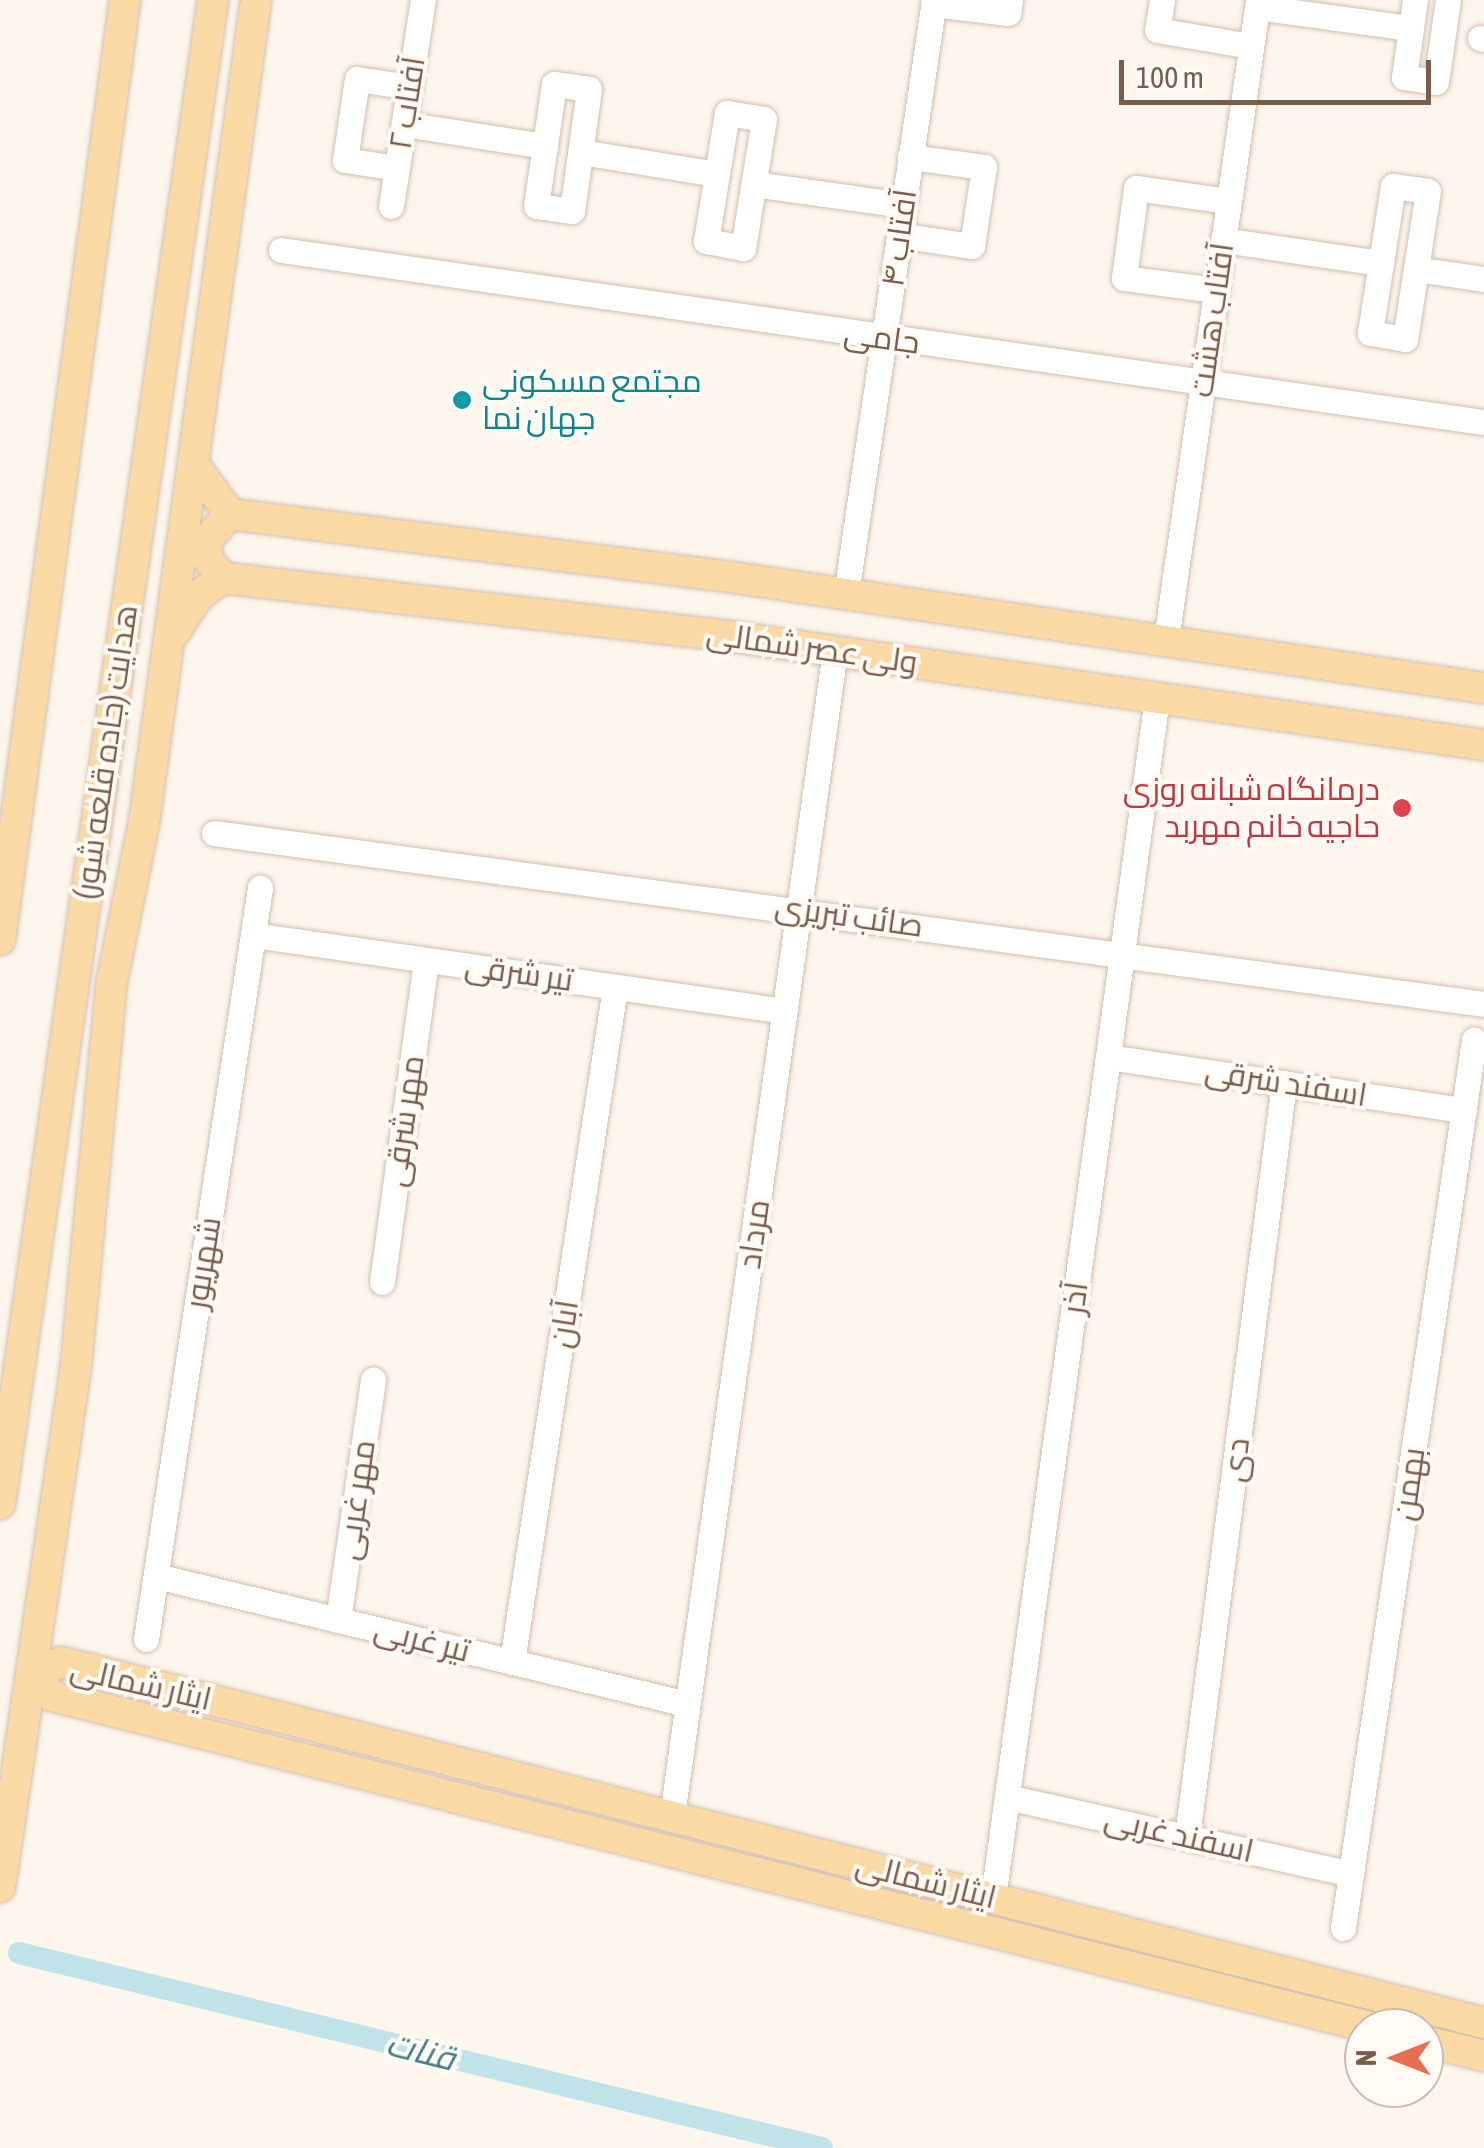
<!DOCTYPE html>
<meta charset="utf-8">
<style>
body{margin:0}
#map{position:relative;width:1484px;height:2148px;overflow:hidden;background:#fdf6ec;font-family:"Asap Condensed",Cairo,sans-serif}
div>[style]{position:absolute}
.canal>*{height:22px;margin:-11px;padding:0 11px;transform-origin:11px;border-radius:11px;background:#bfe3e8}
.roads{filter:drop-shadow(0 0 2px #d1beb0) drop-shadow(0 0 2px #d1beb0)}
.minor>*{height:25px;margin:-12.5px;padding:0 12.5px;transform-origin:12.5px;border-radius:12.5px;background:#fff}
.major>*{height:30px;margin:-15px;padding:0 15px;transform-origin:15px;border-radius:15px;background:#fbd9a5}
.dots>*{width:28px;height:28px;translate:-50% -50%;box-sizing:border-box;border:5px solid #fffaf3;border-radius:50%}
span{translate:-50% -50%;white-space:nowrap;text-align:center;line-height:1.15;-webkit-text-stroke:8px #fffaf3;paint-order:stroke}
.street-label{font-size:32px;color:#7a5c4d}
.culture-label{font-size:32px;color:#0d838f}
.left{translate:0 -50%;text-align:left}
.health-label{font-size:32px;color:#be3a42}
.right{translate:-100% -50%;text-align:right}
.water-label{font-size:35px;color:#437c86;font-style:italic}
.north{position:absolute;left:1344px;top:2008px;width:100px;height:100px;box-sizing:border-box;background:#fffaf3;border:2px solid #cabbb1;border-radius:50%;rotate:270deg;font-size:28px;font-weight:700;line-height:40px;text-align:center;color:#7a5c4d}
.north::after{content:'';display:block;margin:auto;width:35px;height:45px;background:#e76f51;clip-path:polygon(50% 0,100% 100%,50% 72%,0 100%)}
.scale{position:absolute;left:1119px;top:60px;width:312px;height:45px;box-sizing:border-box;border:5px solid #7a5c4d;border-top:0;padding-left:12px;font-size:30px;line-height:35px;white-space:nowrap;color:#7a5c4d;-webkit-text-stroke:8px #fffaf3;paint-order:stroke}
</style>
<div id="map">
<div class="canal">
<i style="left:19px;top:1953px;width:826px;rotate:13.65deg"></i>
</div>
<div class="roads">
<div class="minor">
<i style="left:1162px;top:0;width:30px;rotate:99deg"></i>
<i style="left:1157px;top:30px;width:95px;rotate:9.7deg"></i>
<i style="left:1415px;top:0;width:78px;rotate:98.1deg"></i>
<i style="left:1404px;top:77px;width:32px;rotate:9deg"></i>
<i style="left:1436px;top:82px;width:83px;rotate:-81.7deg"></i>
<i style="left:933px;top:4px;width:76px;rotate:6.8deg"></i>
<i style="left:1008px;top:13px;width:13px;rotate:-81deg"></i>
<i style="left:1257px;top:7px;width:155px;rotate:7.8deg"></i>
<i style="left:1480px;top:38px;width:4px;rotate:14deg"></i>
<i style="left:554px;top:84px;width:35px;rotate:8deg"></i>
<i style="left:589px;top:89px;width:123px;rotate:97.9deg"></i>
<i style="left:572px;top:211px;width:36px;rotate:-172deg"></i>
<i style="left:536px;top:206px;width:123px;rotate:-81.6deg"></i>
<i style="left:727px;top:113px;width:37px;rotate:9deg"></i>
<i style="left:764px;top:119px;width:131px;rotate:99.2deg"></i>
<i style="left:743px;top:248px;width:38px;rotate:-169deg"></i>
<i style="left:706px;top:241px;width:130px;rotate:-80.7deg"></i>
<i style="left:404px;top:124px;width:143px;rotate:8.9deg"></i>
<i style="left:581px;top:152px;width:138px;rotate:9.2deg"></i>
<i style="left:397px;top:168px;width:53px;rotate:-171.3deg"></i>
<i style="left:345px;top:160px;width:82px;rotate:-81.6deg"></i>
<i style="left:357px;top:79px;width:53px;rotate:8.7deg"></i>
<i style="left:754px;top:184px;width:150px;rotate:8deg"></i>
<i style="left:1393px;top:186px;width:35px;rotate:8deg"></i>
<i style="left:1428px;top:191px;width:150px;rotate:98.8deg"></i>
<i style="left:1405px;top:339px;width:36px;rotate:-170deg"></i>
<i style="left:1370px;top:333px;width:149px;rotate:-81.1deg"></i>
<i style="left:391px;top:206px;width:208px;rotate:-81.2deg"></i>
<i style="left:899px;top:235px;width:74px;rotate:8.6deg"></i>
<i style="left:972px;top:246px;width:80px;rotate:-81.4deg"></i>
<i style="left:984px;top:167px;width:75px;rotate:-172.3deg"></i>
<i style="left:1223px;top:240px;width:160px;rotate:8.3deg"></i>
<i style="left:281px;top:250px;width:1215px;rotate:8.14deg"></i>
<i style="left:1416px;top:269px;width:69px;rotate:8.4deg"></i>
<i style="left:1216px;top:290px;width:93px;rotate:-172.6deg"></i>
<i style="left:1124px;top:278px;width:91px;rotate:-82.4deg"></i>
<i style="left:1136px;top:188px;width:94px;rotate:8deg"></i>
<i style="left:846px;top:594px;width:600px;rotate:-81.57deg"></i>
<i style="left:1166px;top:640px;width:647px;rotate:-81.82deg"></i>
<i style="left:214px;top:833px;width:1281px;rotate:7.67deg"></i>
<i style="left:253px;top:935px;width:537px;rotate:8.13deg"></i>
<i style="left:1108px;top:1057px;width:360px;rotate:8.5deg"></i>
<i style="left:382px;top:1282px;width:325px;rotate:-82.2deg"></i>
<i style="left:156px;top:1576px;width:546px;rotate:13.55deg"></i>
<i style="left:338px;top:1620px;width:243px;rotate:-81.7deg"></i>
<i style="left:146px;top:1639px;width:760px;rotate:-81.37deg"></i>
<i style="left:512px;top:1662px;width:683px;rotate:-81.32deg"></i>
<i style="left:1007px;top:1797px;width:353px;rotate:12.6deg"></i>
<i style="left:672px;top:1816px;width:1176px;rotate:-82.04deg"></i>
<i style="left:1187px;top:1837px;width:760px;rotate:-82.67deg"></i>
<i style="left:993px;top:1898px;width:1211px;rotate:-82.22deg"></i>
<i style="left:1343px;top:1928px;width:898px;rotate:-81.61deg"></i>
</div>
<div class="major">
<i style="left:194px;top:465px;width:61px;rotate:53.7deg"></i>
<i style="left:230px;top:514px;width:511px;rotate:7.19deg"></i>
<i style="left:737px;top:578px;width:755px;rotate:8.38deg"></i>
<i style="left:223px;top:578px;width:26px;rotate:-129deg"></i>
<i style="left:207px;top:558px;width:18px;rotate:-90deg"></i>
<i style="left:207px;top:540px;width:35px;rotate:-49deg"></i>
<i style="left:175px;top:632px;width:43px;rotate:-57.4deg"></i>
<i style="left:198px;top:596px;width:31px;rotate:-36deg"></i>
<i style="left:223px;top:578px;width:508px;rotate:6.55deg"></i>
<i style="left:728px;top:636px;width:764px;rotate:8.2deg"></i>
<i style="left:0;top:940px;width:948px;rotate:-82.43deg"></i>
<i style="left:0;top:1504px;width:1519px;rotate:-81.94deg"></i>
<i style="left:0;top:1887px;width:527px;rotate:-81.7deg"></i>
<i style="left:76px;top:1366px;width:387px;rotate:-84.7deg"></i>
<i style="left:112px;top:981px;width:161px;rotate:-78.6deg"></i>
<i style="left:144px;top:823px;width:831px;rotate:-82.25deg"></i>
<i style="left:1374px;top:2028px;width:1363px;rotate:-165.9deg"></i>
<i style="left:52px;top:1696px;width:30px;rotate:-130deg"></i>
<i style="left:33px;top:1673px;width:30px;rotate:-21deg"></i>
<i style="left:61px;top:1662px;width:30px;rotate:14deg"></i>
<i style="left:90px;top:1669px;width:1438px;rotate:14.25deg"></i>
<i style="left:1424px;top:2041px;width:62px;rotate:14deg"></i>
</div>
</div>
<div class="dots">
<i style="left:462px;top:400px;background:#0f9aa8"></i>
<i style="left:1402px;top:808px;background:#e0444e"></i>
</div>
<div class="street-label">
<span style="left:407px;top:103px;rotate:-81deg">آفتاب ۲</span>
<span style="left:899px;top:238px;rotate:-82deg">آفتاب ۴</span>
<span style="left:1212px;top:320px;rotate:-82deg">آفتاب هشت</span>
<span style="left:882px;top:338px;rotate:8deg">جامی</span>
<span style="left:812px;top:648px;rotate:8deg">ولی عصر شمالی</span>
<span style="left:106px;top:752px;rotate:-82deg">هدایت (جاده قلعه شور)</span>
<span style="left:849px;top:916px;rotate:8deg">صائب تبریزی</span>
<span style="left:519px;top:973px;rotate:8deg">تیر شرقی</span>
<span style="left:1286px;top:1083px;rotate:9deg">اسفند شرقی</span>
<span style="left:404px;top:1121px;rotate:-82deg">مهر شرقی</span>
<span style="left:754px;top:1234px;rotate:-82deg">مرداد</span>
<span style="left:203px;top:1263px;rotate:-81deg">شهریور</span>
<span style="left:1075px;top:1298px;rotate:-82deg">آذر</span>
<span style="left:564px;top:1324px;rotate:-81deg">آبان</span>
<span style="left:1236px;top:1460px;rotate:-83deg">دی</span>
<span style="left:1409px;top:1484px;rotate:-82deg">بهمن</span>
<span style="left:356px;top:1500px;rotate:-82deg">مهر غربی</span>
<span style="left:422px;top:1640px;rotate:14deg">تیر غربی</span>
<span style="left:141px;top:1684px;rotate:13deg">ایثار شمالی</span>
<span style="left:1179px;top:1835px;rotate:13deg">اسفند غربی</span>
<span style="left:926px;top:1881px;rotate:14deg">ایثار شمالی</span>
</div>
<div class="culture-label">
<span class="left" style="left:482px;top:400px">مجتمع مسکونی<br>جهان نما</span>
</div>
<div class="health-label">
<span class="right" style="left:1380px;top:808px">درمانگاه شبانه‌ روزی<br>حاجیه‌ خانم مهربد</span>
</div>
<div class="water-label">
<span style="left:421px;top:2050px;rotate:14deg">قنات</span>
</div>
<div class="north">N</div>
<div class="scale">100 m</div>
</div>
